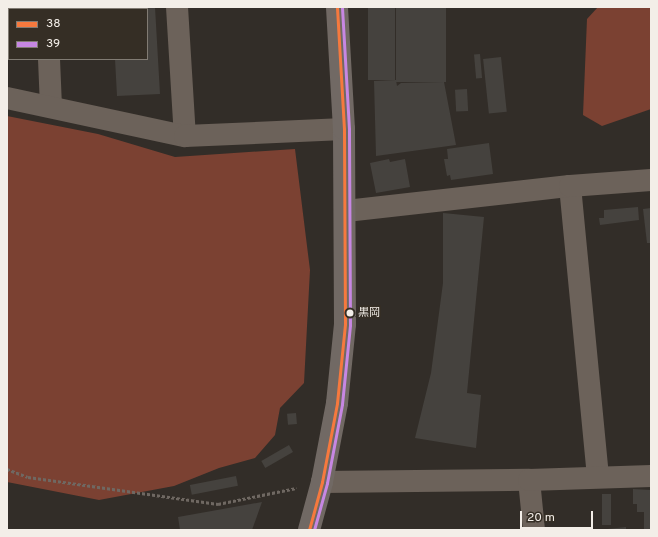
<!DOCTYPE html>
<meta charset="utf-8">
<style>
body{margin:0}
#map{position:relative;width:658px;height:537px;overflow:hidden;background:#322d28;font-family:Overpass,"Noto Sans JP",sans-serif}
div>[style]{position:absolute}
.green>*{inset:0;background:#7b4132}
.building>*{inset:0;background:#45423e;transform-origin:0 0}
.path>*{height:2.5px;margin-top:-1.25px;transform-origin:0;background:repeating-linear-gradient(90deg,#6f6862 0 3px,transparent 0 5px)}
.minor>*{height:22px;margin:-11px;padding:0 11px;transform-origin:11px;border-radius:11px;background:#6c625a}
.highway>*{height:22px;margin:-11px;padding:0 11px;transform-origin:11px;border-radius:11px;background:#716964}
.bus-1>*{height:3px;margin:-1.5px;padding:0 1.5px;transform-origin:1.5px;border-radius:1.5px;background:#f6793e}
.bus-2>*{height:3px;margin:-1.5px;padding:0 1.5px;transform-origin:1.5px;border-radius:1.5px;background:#c787e3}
.dots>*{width:11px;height:11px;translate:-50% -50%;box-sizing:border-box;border:2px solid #352e25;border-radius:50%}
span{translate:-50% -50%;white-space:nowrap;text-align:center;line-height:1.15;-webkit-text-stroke:3.5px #352e25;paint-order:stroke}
.bus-label{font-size:11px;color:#f3eee8}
.left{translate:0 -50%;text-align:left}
.frame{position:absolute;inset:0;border:8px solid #f3eee8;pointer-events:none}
.legend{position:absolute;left:8px;top:8px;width:140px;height:52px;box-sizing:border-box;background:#352e25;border:1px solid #817b73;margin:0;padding:5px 7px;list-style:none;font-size:12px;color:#f3eee8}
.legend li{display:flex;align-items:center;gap:8px;height:20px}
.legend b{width:20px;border:1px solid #817b73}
.scale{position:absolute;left:520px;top:511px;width:73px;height:18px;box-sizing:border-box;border:2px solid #f3eee8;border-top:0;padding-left:5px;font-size:12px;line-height:14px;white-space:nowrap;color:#f3eee8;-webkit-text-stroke:3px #352e25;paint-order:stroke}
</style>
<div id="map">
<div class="green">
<i style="clip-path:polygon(598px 7px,651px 7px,651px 109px,602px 126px,583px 115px,587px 19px)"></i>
<i style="clip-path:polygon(7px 116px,98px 134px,175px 157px,295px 149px,310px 270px,304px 383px,280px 408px,275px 435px,255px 458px,219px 468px,174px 486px,99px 500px,7px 482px)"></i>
</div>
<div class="building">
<i style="clip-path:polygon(112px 7px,155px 7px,160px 94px,117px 96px,115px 59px,147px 59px,147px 9px)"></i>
<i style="left:368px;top:7px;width:27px;height:73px"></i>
<i style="left:396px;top:7px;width:50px;height:75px"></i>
<i style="left:480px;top:54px;width:24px;height:6px;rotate:85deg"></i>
<i style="left:501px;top:57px;width:55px;height:18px;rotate:84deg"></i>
<i style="clip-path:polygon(396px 80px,397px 86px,401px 83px,444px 82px,456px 145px,376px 156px,374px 81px)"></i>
<i style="left:467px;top:89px;width:22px;height:12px;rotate:87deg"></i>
<i style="clip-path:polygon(489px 143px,493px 174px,451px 180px,450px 175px,447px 176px,444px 159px,448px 159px,447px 149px)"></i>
<i style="clip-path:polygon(389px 159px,390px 162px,405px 159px,410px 187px,376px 193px,370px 163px)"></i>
<i style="clip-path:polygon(638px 207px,639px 220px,600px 225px,599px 218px,604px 218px,604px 210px)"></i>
<i style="clip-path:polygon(651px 208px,651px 243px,647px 243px,643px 209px)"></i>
<i style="clip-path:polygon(443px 213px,484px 217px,467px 393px,481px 395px,476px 448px,415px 438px,431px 373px,443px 283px)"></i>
<i style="left:296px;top:413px;width:11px;height:9px;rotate:85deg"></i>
<i style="left:289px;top:445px;width:8px;height:32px;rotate:60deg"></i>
<i style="left:236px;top:476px;width:10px;height:47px;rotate:79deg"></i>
<i style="clip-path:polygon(633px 489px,651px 490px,651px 530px,644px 530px,644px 512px,637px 512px,637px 504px,633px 504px)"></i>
<i style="left:602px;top:494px;width:9px;height:31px"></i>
<i style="clip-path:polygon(262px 502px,252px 530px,180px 530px,178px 517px)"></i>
<i style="clip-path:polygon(626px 527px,626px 530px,607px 530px,607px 529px)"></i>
</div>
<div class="path">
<i style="left:7px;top:469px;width:22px;rotate:21deg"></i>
<i style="left:28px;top:477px;width:192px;rotate:8.1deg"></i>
<i style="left:218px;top:504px;width:80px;rotate:-11.6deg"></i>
</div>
<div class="minor">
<i style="left:47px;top:7px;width:2px;rotate:90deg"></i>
<i style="left:177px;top:7px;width:129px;rotate:86.5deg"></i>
<i style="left:49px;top:59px;width:48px;rotate:87.6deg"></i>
<i style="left:7px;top:98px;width:182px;rotate:12.1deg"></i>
<i style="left:185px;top:136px;width:159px;rotate:-2.5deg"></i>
<i style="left:570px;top:186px;width:292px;rotate:84.5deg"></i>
<i style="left:346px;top:211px;width:225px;rotate:-6.4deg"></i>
<i style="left:570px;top:186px;width:81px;rotate:-4.2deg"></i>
<i style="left:529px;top:480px;width:50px;rotate:84.3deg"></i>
<i style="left:322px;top:482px;width:207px;rotate:-0.6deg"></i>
<i style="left:529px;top:480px;width:122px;rotate:-1.9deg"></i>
</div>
<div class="highway">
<i style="left:309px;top:530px;width:50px;rotate:-74.8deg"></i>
<i style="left:322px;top:482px;width:80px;rotate:-79.2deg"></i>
<i style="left:337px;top:403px;width:79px;rotate:-84.2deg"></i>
<i style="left:345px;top:324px;width:195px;rotate:-90.3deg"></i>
<i style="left:344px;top:129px;width:122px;rotate:-93.3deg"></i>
</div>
<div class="bus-1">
<i style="left:309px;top:530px;width:50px;rotate:-74.8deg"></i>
<i style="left:322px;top:482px;width:80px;rotate:-79.2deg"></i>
<i style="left:337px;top:403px;width:79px;rotate:-84.2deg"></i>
<i style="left:345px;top:324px;width:195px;rotate:-90.3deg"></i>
<i style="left:344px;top:129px;width:122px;rotate:-93.3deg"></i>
</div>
<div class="bus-2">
<i style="left:314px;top:530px;width:49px;rotate:-74.5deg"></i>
<i style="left:327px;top:483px;width:80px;rotate:-79.2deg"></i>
<i style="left:342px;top:404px;width:79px;rotate:-84.2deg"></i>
<i style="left:350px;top:325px;width:196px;rotate:-90.3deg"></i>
<i style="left:349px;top:129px;width:122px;rotate:-93.3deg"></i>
</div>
<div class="dots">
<i style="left:350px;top:313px;background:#f3eee8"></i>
</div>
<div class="bus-label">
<span class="left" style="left:358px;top:313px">黒岡</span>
</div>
<div class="frame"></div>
<ul class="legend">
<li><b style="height:5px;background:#f6793e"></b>38</li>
<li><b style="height:5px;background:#c787e3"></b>39</li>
</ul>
<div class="scale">20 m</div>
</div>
